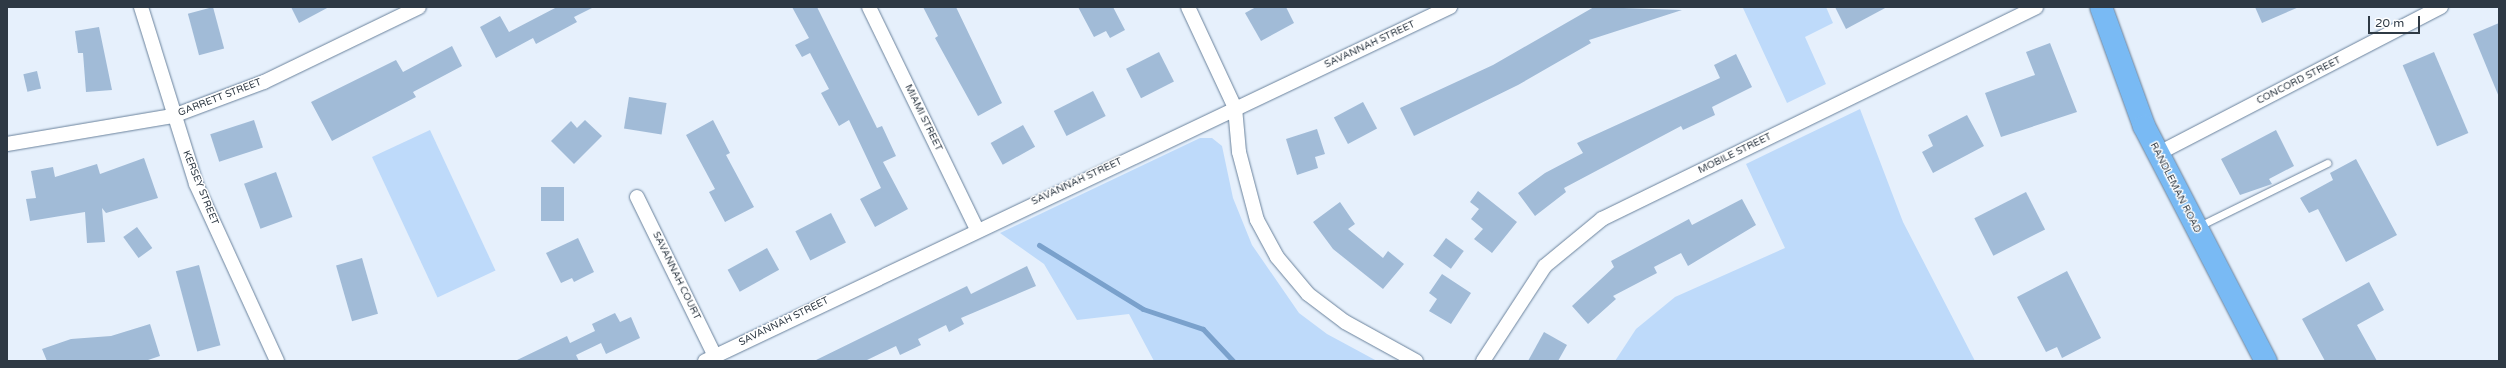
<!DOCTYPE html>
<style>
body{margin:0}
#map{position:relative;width:2506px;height:368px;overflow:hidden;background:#e6f0fc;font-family:"Varela Round",sans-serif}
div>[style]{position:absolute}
.green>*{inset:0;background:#bedafa;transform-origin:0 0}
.stream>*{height:5px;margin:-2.5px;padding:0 2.5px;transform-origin:2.5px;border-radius:2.5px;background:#7aa1cc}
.building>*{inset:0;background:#a1bbd7;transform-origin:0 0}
.roads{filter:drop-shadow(0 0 1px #6a829c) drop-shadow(0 0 1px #6a829c)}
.lane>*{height:7px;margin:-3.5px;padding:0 3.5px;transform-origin:3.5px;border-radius:3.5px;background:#fff}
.street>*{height:14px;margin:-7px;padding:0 7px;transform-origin:7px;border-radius:7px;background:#fff}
.primary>*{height:22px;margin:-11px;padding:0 11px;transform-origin:11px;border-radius:11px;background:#79baf4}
span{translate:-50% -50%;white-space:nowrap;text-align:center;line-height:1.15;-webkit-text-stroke:3px #fff;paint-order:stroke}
.street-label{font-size:10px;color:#2e3944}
.frame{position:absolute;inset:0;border:8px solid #2e3944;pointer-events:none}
.scale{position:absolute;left:2368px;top:16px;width:52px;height:18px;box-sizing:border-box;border:2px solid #2e3944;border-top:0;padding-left:5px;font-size:12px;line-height:14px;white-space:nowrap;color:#2e3944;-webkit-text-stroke:3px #fff;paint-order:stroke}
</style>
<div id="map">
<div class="green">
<i style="clip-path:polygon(1826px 7px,1833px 23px,1805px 37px,1826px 84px,1787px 103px,1743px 8px)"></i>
<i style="clip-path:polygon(1860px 109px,1903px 222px,1975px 361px,1615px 361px,1636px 329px,1675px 297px,1785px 248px,1746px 164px)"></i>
<i style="left:430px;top:130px;width:155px;height:64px;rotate:65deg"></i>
<i style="clip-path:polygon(1200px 138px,1212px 138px,1222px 146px,1233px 198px,1252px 245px,1299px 313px,1327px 334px,1377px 361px,1154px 361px,1129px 314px,1077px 320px,1044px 264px,1000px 233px)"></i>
</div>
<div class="stream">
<i style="left:1039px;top:245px;width:122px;rotate:31.6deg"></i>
<i style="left:1143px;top:309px;width:63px;rotate:18.4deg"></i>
<i style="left:1203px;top:329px;width:44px;rotate:46.8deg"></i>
</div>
<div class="building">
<i style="left:213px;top:7px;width:43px;height:26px;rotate:75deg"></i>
<i style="clip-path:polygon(291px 7px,329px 7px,299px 23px)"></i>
<i style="clip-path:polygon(557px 7px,594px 7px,574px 17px,577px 22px,536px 44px,533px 38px,496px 58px,480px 27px,500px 16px,509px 32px)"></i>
<i style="clip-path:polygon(792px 7px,817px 7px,877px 128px,882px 126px,896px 156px,883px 162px,908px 209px,875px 227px,860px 199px,881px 188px,849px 120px,839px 126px,821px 93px,829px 89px,810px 53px,802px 57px,795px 45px,809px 38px)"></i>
<i style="clip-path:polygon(923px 7px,956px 7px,1002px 103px,978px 116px,935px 38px,938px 36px)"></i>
<i style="clip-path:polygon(1078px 7px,1113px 7px,1125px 30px,1110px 38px,1106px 31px,1094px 37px)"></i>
<i style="clip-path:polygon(1256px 7px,1286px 7px,1294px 23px,1261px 41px,1245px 13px)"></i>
<i style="clip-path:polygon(1594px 7px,1682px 10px,1589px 40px,1591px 43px,1518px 85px,1414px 136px,1400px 108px,1493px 65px)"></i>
<i style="clip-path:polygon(1835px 7px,1887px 7px,1846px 29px)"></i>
<i style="clip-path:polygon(2255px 7px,2299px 7px,2262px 23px)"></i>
<i style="clip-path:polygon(2499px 23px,2499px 97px,2473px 34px)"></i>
<i style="clip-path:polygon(99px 27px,112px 90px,86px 92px,83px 53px,78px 53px,75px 31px)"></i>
<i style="clip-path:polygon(2050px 43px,2077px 112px,2001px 137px,1985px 93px,2035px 75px,2026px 52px)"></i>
<i style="clip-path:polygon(452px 46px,462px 66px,413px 92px,416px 97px,332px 141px,311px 102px,396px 60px,403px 72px)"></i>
<i style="left:1159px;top:52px;width:33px;height:37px;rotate:63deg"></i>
<i style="left:2434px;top:52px;width:88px;height:34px;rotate:67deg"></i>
<i style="clip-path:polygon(1736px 54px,1752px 87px,1712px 107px,1715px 115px,1683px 130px,1681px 126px,1564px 188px,1566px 192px,1535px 216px,1518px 193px,1545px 173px,1583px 153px,1577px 143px,1720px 78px,1714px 65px)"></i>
<i style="left:37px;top:71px;width:18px;height:14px;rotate:77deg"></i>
<i style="left:1093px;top:91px;width:28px;height:44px;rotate:63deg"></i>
<i style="left:629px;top:97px;width:38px;height:32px;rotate:9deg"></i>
<i style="left:1363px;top:102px;width:30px;height:33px;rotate:62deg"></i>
<i style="clip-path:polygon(1967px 115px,1984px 146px,1933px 173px,1922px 152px,1933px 146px,1928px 135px)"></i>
<i style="left:254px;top:120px;width:29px;height:46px;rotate:72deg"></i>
<i style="clip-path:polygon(585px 120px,602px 136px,574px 164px,551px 141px,571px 121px,577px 128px)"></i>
<i style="clip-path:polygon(713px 120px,730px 153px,726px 155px,754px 207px,725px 222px,709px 192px,715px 189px,686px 135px)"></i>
<i style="left:1023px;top:125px;width:25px;height:37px;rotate:61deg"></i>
<i style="clip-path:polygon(1317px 129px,1325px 154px,1315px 157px,1318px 168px,1297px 175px,1286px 139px)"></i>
<i style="clip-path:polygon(2276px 130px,2294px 166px,2269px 179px,2272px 184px,2240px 195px,2221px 159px)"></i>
<i style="clip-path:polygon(144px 158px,158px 198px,106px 213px,102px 208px,105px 242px,87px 243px,85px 212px,30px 221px,26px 199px,36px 198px,31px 171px,53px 167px,55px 177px,97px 164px,100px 174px)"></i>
<i style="clip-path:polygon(2356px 159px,2397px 235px,2346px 262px,2318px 209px,2309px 213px,2300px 198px,2333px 180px,2330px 173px)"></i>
<i style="left:276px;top:172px;width:48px;height:34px;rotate:70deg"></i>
<i style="left:541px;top:187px;width:23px;height:34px"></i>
<i style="clip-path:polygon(1478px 191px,1517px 222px,1492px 253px,1474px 239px,1483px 229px,1471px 219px,1479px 209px,1470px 202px)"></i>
<i style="left:2026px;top:192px;width:42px;height:58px;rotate:63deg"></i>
<i style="clip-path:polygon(1742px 199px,1756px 225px,1688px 266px,1681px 253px,1654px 267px,1657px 273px,1613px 296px,1616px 299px,1588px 324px,1572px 306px,1614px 267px,1611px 261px,1689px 219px,1692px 225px)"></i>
<i style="clip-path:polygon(1340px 202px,1355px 224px,1348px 229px,1383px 258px,1388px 251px,1404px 264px,1383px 289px,1333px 249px,1313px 222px)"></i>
<i style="left:831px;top:213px;width:33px;height:40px;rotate:63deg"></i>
<i style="left:137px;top:227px;width:26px;height:17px;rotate:54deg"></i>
<i style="clip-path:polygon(578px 238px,594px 272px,574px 282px,572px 278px,561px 283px,546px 253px)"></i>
<i style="left:1446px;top:238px;width:22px;height:22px;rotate:36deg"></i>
<i style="left:767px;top:248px;width:25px;height:45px;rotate:61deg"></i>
<i style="left:362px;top:258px;width:58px;height:27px;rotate:74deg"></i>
<i style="left:199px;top:265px;width:83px;height:24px;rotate:75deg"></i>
<i style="clip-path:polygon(1027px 266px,1036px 286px,961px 318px,964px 324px,949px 332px,946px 325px,918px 339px,921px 345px,900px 355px,896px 346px,865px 361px,814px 361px,967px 286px,971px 294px)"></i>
<i style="clip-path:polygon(2067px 271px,2101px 338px,2062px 358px,2057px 347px,2046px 352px,2017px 297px)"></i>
<i style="clip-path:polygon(1442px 274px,1471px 293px,1451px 324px,1429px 311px,1437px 299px,1429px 293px)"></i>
<i style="clip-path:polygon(2369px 282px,2384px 310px,2357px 325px,2377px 361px,2325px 361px,2302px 319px)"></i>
<i style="clip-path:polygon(615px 313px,620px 322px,631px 317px,640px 338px,606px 354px,601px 343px,576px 355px,579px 361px,515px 361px,567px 336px,570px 343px,595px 331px,592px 324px)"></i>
<i style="clip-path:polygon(150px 324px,160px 356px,145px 361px,47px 361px,42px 349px,71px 339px,111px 336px)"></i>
<i style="clip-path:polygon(1544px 332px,1567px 345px,1558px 361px,1528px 361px)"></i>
</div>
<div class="roads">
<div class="lane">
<i style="left:2199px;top:226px;width:143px;rotate:-26.2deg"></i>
</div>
<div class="street">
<i style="left:141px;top:7px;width:185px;rotate:72.7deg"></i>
<i style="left:196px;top:184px;width:195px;rotate:65.4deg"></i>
<i style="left:869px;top:7px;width:247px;rotate:64.1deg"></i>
<i style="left:1188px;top:7px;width:111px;rotate:65deg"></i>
<i style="left:1235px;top:108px;width:44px;rotate:84.8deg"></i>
<i style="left:1239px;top:152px;width:70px;rotate:75.2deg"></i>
<i style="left:1257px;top:220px;width:42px;rotate:61.6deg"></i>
<i style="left:1277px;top:257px;width:48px;rotate:50deg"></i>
<i style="left:1308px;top:294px;width:46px;rotate:37.1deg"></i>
<i style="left:1345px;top:322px;width:81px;rotate:28.8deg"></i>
<i style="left:7px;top:144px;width:168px;rotate:-9.6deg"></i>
<i style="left:173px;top:116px;width:97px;rotate:-20.5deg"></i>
<i style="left:264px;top:82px;width:172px;rotate:-25.8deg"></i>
<i style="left:2157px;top:154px;width:320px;rotate:-27.4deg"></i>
<i style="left:637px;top:197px;width:177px;rotate:63.9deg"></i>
<i style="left:705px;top:361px;width:825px;rotate:-25.42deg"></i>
<i style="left:1483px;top:361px;width:113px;rotate:-56.9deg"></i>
<i style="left:1545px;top:266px;width:74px;rotate:-39.5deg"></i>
<i style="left:1602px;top:219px;width:483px;rotate:-26deg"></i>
</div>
<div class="primary">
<i style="left:2101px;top:7px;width:127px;rotate:70.1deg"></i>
<i style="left:2144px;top:126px;width:265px;rotate:62.6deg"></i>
</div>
</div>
<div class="street-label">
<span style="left:1370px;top:45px;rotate:-25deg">SAVANNAH STREET</span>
<span style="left:2299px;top:81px;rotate:-27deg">CONCORD STREET</span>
<span style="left:220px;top:98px;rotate:-21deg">GARRETT STREET</span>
<span style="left:923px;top:118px;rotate:64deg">MIAMI STREET</span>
<span style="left:1735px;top:154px;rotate:-26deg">MOBILE STREET</span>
<span style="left:1077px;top:182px;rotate:-25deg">SAVANNAH STREET</span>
<span style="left:200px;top:188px;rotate:68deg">KERSEY STREET</span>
<span style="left:2175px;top:188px;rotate:63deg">RANDLEMAN ROAD</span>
<span style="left:676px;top:276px;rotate:64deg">SAVANNAH COURT</span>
<span style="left:784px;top:322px;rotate:-26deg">SAVANNAH STREET</span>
</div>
<div class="frame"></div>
<div class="scale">20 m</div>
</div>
